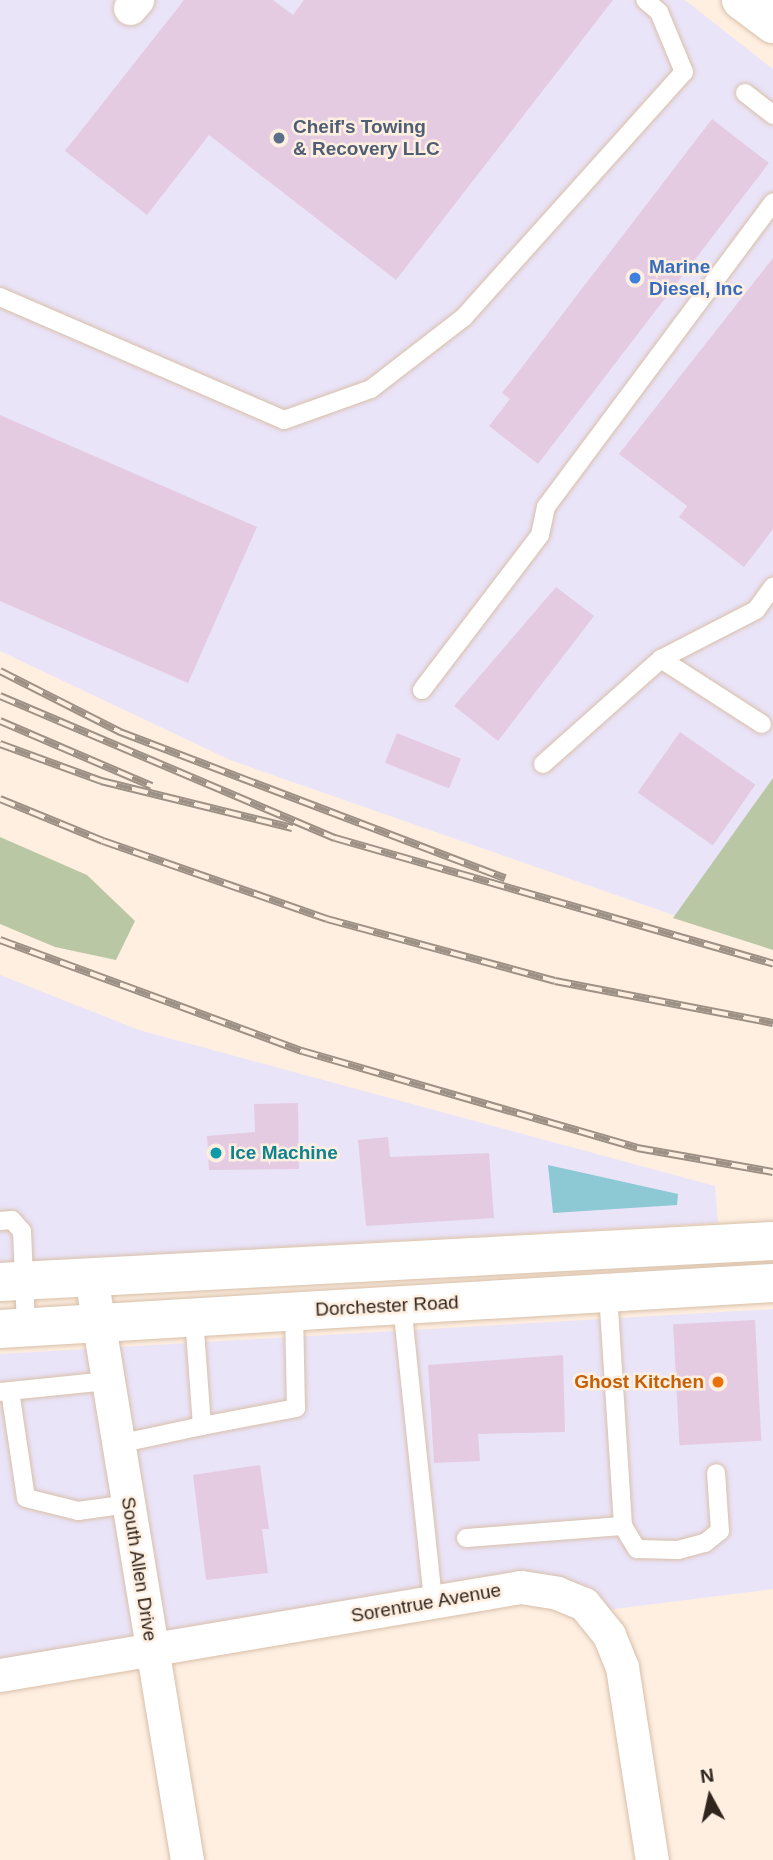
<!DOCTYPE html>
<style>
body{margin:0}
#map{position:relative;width:773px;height:1860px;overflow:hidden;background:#feefe1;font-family:Arial,sans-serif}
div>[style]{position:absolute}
.commercial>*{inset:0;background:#eae4f9}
.green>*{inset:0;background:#bac7a5}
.water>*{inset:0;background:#8dc8d5}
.building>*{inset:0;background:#e4cbe2;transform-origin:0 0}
.roads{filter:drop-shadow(0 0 2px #d8bfa9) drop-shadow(0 0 2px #d8bfa9)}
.service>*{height:18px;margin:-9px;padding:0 9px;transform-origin:9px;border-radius:9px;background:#fff}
.minor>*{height:33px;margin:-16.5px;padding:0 16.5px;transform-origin:16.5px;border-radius:16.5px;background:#fff}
.tertiary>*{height:38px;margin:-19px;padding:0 19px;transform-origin:19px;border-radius:19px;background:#fff}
.secondary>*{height:38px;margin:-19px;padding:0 19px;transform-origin:19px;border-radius:19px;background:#fff}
.rail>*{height:8px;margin-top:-4px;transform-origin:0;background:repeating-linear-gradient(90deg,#feefe1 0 16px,#9d9085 0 32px);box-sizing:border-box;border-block:2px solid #9d9085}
.dots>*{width:19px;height:19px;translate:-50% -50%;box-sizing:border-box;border:4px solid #feefe1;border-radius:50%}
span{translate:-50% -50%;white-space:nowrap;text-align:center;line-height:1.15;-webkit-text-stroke:5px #feefe1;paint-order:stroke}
.service-label{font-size:19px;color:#4e5e75;font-weight:700}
.left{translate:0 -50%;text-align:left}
.shop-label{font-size:19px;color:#366cbe;font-weight:700}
.culture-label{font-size:19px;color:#0d838f;font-weight:700}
.street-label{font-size:19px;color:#30261e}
.food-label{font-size:19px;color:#c56008;font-weight:700}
.right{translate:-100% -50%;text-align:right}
.north{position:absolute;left:675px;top:1762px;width:70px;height:70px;-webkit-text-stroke:5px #feefe1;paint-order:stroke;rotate:352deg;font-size:19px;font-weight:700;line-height:28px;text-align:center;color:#30261e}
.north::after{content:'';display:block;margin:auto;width:24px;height:32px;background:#30261e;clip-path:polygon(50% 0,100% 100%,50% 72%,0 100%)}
</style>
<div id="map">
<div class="commercial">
<i style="clip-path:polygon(0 0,685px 0,773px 69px,773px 950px,230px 760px,0 651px)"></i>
<i style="clip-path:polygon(0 975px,139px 1030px,715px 1186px,718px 1223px,0 1263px)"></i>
<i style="clip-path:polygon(773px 1309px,773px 1589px,590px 1612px,557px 1593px,0 1675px,0 1354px)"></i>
</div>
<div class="green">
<i style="clip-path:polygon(773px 778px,773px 950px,673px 918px)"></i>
<i style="clip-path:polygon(0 837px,87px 875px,135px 921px,116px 960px,55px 947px,0 924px)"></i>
</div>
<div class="water">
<i style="clip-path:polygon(548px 1165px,678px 1194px,677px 1205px,553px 1213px)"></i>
</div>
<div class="building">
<i style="clip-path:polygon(184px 0,273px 0,293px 15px,304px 0,613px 0,396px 280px,209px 135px,147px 215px,65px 151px)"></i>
<i style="clip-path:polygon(712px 119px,769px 163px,538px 464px,489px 426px,510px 399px,502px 393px)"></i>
<i style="clip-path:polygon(773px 258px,773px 529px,744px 567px,679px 517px,687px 506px,619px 454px)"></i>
<i style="clip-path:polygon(0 415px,257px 527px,188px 683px,0 601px)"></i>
<i style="clip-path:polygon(556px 587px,594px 616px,498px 741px,454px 706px)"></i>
<i style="left:680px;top:732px;width:92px;height:74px;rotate:35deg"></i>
<i style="left:397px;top:733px;width:69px;height:32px;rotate:22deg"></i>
<i style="clip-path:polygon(298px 1103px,299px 1169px,209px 1170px,207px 1136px,255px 1132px,254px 1104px)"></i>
<i style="clip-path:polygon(388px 1137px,390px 1157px,489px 1153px,494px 1218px,366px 1226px,358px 1140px)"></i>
<i style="left:755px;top:1320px;width:121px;height:82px;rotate:87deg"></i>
<i style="clip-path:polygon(563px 1355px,565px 1432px,478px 1434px,480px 1461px,434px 1463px,428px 1365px)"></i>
<i style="clip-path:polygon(260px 1465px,269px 1529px,262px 1529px,268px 1573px,206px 1580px,193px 1475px)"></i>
</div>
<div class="roads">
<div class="service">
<i style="left:745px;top:93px;width:36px;rotate:38deg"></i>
<i style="left:0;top:297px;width:309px;rotate:23.4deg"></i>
<i style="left:284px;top:420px;width:92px;rotate:-19.6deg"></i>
<i style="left:371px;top:389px;width:118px;rotate:-37.7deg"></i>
<i style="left:464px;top:317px;width:329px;rotate:-48.1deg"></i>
<i style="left:684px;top:72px;width:65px;rotate:-112.6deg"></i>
<i style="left:659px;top:12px;width:18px;rotate:-139deg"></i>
<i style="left:661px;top:659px;width:120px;rotate:32.8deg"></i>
<i style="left:422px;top:690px;width:195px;rotate:-52.7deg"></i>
<i style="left:540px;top:535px;width:29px;rotate:-78deg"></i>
<i style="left:546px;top:507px;width:380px;rotate:-53.3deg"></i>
<i style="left:543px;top:764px;width:158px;rotate:-41.7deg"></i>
<i style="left:661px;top:659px;width:107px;rotate:-27.3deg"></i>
<i style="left:756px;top:610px;width:29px;rotate:-54deg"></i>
<i style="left:0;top:1221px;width:12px;rotate:-5deg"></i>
<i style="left:12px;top:1220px;width:15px;rotate:48deg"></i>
<i style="left:22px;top:1231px;width:96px;rotate:87.6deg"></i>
<i style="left:608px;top:1293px;width:233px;rotate:86.3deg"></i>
<i style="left:623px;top:1526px;width:27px;rotate:59deg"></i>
<i style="left:637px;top:1549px;width:41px;rotate:1.4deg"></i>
<i style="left:678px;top:1550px;width:28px;rotate:-15deg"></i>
<i style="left:705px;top:1543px;width:19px;rotate:-39deg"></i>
<i style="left:720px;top:1531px;width:58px;rotate:-93.9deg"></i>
<i style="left:402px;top:1305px;width:299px;rotate:84deg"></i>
<i style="left:10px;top:1391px;width:108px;rotate:81.5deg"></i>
<i style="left:26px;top:1498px;width:54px;rotate:14deg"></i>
<i style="left:78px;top:1511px;width:50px;rotate:-8deg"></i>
<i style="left:0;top:1392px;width:109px;rotate:-5.8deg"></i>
<i style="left:202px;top:1426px;width:96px;rotate:-10.8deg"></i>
<i style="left:296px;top:1408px;width:97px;rotate:-91.2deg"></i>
<i style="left:118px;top:1444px;width:86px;rotate:-12.1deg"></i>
<i style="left:202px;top:1426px;width:108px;rotate:-94.2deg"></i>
<i style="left:466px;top:1538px;width:157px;rotate:-4.4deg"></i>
</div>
<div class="minor">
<i style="left:130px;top:8px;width:11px;rotate:-49deg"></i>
<i style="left:91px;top:1277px;width:591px;rotate:80.65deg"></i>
<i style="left:0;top:1675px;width:528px;rotate:-9.59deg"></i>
<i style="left:521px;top:1587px;width:36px;rotate:9deg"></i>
<i style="left:557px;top:1593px;width:29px;rotate:22deg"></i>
<i style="left:584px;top:1604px;width:40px;rotate:51deg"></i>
<i style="left:609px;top:1635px;width:35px;rotate:68deg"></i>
<i style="left:622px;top:1667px;width:195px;rotate:81.2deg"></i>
</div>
<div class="tertiary">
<i style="left:741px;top:0;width:40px;rotate:37deg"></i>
</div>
<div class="secondary">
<i style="left:0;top:1282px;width:774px;rotate:-3.04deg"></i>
<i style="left:0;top:1329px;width:774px;rotate:-3.41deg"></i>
</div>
</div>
<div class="rail">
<i style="left:0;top:671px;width:135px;rotate:26.9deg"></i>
<i style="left:120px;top:732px;width:412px;rotate:20.8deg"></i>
<i style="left:0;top:696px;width:364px;rotate:23deg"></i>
<i style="left:335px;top:838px;width:456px;rotate:16deg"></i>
<i style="left:0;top:721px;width:165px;rotate:23.2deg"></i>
<i style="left:0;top:744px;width:108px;rotate:20.1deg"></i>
<i style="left:101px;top:781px;width:197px;rotate:13.8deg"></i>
<i style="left:0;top:799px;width:111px;rotate:22.2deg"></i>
<i style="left:103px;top:841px;width:237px;rotate:19.2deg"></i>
<i style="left:327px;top:919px;width:236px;rotate:15.2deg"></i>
<i style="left:555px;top:981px;width:222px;rotate:10.9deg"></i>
<i style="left:0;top:940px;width:322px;rotate:20.2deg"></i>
<i style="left:302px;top:1051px;width:349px;rotate:16.1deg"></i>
<i style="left:637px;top:1148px;width:138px;rotate:10deg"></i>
</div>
<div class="dots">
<i style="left:279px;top:138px;background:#5c6f8a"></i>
<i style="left:635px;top:278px;background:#3f7fe0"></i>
<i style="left:216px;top:1153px;background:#0f9aa8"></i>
<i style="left:718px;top:1382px;background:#e8710a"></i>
</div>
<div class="service-label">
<span class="left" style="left:293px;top:138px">Cheif's Towing<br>&amp; Recovery LLC</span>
</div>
<div class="shop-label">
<span class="left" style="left:649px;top:278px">Marine<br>Diesel, Inc</span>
</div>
<div class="culture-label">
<span class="left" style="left:230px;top:1153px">Ice Machine</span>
</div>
<div class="street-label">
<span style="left:387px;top:1306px;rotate:-3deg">Dorchester Road</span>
<span style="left:139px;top:1569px;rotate:81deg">South Allen Drive</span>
<span style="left:426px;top:1603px;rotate:-10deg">Sorentrue Avenue</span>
</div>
<div class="food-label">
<span class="right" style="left:704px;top:1382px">Ghost Kitchen</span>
</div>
<div class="north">N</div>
</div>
